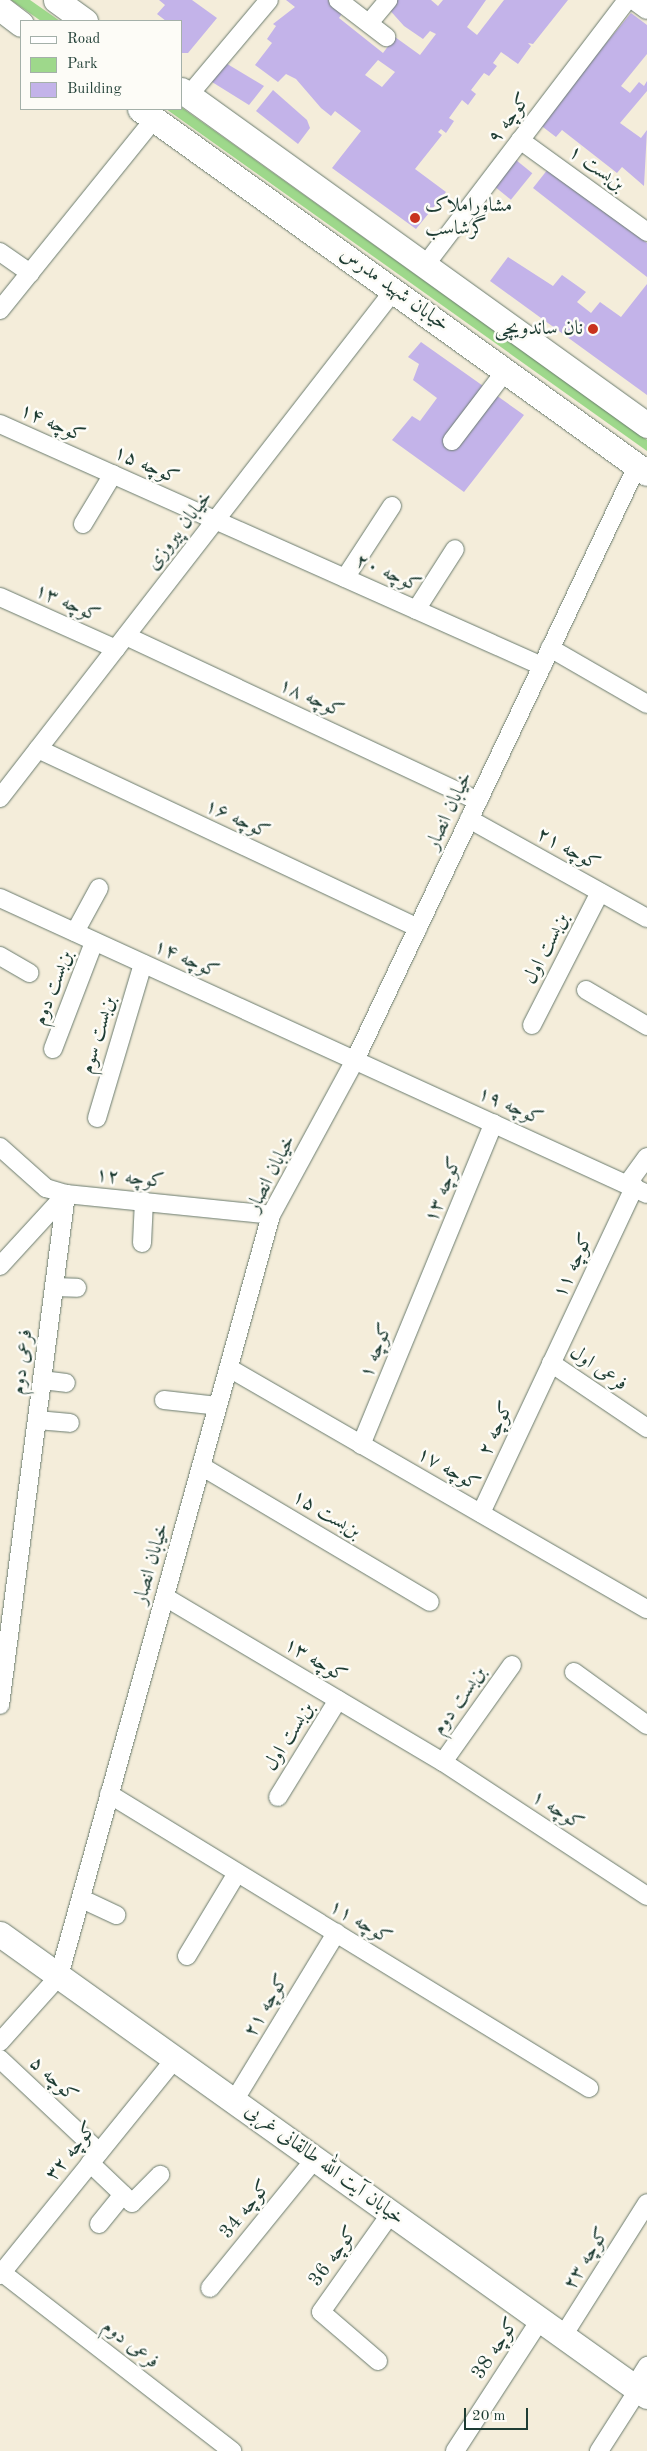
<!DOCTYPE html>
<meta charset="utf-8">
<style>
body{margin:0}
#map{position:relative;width:647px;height:2451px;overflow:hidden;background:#f4edda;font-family:"Old Standard TT",Amiri,serif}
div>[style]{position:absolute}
.green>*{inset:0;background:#9ed88b}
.building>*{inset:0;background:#c3b3e9;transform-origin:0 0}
.roads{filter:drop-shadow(0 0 1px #6a7b6e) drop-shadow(0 0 1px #6a7b6e)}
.street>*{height:18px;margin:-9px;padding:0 9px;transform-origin:9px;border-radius:9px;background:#fff}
.secondary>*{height:25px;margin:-12.5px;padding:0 12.5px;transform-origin:12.5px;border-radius:12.5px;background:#fff}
.dots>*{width:14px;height:14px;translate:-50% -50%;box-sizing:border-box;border:2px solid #fdfcf7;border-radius:50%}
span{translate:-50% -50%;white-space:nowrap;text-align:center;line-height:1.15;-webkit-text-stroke:5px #fdfcf7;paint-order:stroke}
.street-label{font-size:20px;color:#1f3d34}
.poi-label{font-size:20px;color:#1f3d34}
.left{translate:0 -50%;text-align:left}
.right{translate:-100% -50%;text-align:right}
.legend{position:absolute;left:20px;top:20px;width:162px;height:90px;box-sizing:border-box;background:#fdfcf7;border:1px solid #a4b0a9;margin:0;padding:6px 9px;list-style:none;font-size:15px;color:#1f3d34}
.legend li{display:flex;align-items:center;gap:10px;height:25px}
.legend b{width:25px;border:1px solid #a4b0a9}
.scale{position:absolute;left:464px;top:2408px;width:64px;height:22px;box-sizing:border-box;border:2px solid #1f3d34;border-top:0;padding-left:6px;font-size:15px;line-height:18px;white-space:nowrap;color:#1f3d34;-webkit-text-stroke:4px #fdfcf7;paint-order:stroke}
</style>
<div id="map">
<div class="green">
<i style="clip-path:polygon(11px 0,30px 0,60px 21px,41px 21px)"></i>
<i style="clip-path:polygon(181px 107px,647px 440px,647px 451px,166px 109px)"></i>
</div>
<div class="building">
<i style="clip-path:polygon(159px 0,192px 0,217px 18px,188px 53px,181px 53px,181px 21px,166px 21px,157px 14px,165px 5px)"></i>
<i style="clip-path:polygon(evenodd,286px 0,328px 0,343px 12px,339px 18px,383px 53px,395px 37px,420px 55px,436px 34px,430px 31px,423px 39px,404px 26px,386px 6px,391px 0,431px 0,438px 6px,443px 0,486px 0,467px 27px,477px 35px,504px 0,568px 0,533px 44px,528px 43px,531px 46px,518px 64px,501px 52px,493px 63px,497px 66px,489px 76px,484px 73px,471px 90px,476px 94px,468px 105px,462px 100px,449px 118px,454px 121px,446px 133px,441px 129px,438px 132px,442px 135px,415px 169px,446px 192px,416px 229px,332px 168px,361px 131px,335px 111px,331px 116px,321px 108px,296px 79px,286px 74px,278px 82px,255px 65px,272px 43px,267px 39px,276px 26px,273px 24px,295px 7px,286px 0,378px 60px,395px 72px,382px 87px,365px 75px,378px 60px)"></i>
<i style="clip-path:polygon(631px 13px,647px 25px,647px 54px,621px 86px,630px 93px,639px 82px,644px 86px,647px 81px,647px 91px,620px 123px,641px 138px,647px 130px,644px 186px,622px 167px,617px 173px,562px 130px,556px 137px,539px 124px)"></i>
<i style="clip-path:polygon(219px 59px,264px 86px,249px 105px,204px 77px)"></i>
<i style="clip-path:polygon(273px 90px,307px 120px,310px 128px,298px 144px,256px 111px)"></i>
<i style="left:516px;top:160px;width:21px;height:34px;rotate:39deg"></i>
<i style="clip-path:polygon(548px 169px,647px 243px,647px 277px,533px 188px)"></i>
<i style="clip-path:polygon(508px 257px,553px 286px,562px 275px,586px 292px,577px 302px,591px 313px,600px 302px,621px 317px,647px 284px,647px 395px,490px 281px)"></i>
<i style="clip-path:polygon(421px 342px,524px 415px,464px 492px,392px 440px,412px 416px,420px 421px,437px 398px,413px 380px,419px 364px,408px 357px)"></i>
</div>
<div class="roads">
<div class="street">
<i style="left:338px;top:0;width:61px;rotate:37.6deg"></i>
<i style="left:633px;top:0;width:17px;rotate:36deg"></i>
<i style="left:369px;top:23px;width:30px;rotate:-50deg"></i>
<i style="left:189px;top:95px;width:124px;rotate:-49.9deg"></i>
<i style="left:520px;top:140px;width:157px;rotate:35.9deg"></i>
<i style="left:0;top:252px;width:37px;rotate:35deg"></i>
<i style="left:426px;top:264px;width:332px;rotate:-52.7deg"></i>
<i style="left:0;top:310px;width:245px;rotate:-51.1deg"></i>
<i style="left:0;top:424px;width:594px;rotate:24.06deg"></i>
<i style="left:452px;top:441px;width:89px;rotate:-52.7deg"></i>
<i style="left:83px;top:524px;width:58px;rotate:-59deg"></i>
<i style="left:345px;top:578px;width:86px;rotate:-56.9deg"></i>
<i style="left:0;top:597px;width:127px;rotate:24.1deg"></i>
<i style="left:416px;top:610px;width:72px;rotate:-57.4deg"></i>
<i style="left:126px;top:636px;width:389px;rotate:25.1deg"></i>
<i style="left:550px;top:648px;width:112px;rotate:30deg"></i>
<i style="left:38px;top:749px;width:420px;rotate:25.2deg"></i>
<i style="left:0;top:798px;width:643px;rotate:-52.2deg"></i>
<i style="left:469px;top:819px;width:204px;rotate:29.1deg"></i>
<i style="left:0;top:898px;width:711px;rotate:24.58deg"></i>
<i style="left:75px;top:932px;width:50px;rotate:-61.4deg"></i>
<i style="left:0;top:956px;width:34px;rotate:30deg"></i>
<i style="left:586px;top:990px;width:71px;rotate:30.5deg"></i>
<i style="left:532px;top:1025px;width:149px;rotate:-62.9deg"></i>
<i style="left:53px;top:1049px;width:115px;rotate:-69deg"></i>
<i style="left:97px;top:1118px;width:161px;rotate:-73.4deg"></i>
<i style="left:0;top:1147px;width:62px;rotate:41.7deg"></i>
<i style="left:46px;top:1188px;width:21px;rotate:17deg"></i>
<i style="left:66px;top:1194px;width:206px;rotate:5.8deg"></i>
<i style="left:628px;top:1183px;width:32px;rotate:-54deg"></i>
<i style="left:142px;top:1243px;width:42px;rotate:-87.3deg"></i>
<i style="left:0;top:1266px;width:98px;rotate:-47.5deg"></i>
<i style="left:54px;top:1287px;width:23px;rotate:2deg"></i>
<i style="left:551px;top:1363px;width:116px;rotate:34.1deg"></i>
<i style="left:229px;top:1368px;width:482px;rotate:30deg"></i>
<i style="left:42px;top:1380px;width:24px;rotate:7deg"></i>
<i style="left:164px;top:1400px;width:54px;rotate:6.3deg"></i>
<i style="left:37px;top:1420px;width:33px;rotate:5deg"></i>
<i style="left:361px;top:1445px;width:348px;rotate:-67.6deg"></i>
<i style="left:201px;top:1466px;width:266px;rotate:30.7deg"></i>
<i style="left:481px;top:1513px;width:361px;rotate:-64.8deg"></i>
<i style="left:165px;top:1597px;width:323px;rotate:30.7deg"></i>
<i style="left:443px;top:1762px;width:244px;rotate:33.3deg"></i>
<i style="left:574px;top:1672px;width:90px;rotate:36deg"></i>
<i style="left:0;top:1705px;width:515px;rotate:-82.64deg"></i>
<i style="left:443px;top:1762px;width:119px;rotate:-54.6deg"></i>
<i style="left:109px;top:1794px;width:563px;rotate:31.49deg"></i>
<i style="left:278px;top:1797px;width:114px;rotate:-58.3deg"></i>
<i style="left:82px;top:1899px;width:38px;rotate:25deg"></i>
<i style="left:187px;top:1956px;width:97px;rotate:-58.9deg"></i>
<i style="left:0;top:2042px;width:89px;rotate:-48.2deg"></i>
<i style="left:59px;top:1976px;width:790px;rotate:-74.43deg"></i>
<i style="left:271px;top:1215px;width:176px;rotate:-61.5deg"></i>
<i style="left:355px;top:1060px;width:658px;rotate:-64.6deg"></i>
<i style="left:0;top:2059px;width:136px;rotate:43.2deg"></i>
<i style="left:234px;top:2101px;width:197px;rotate:-58.7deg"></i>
<i style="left:90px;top:2163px;width:58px;rotate:43.6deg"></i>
<i style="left:132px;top:2203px;width:40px;rotate:-45deg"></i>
<i style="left:99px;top:2224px;width:38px;rotate:-51deg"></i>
<i style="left:0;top:2271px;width:294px;rotate:37.8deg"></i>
<i style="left:0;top:2275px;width:278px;rotate:-51deg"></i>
<i style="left:210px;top:2288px;width:166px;rotate:-50.9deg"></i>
<i style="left:563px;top:2336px;width:157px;rotate:-57.7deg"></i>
<i style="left:378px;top:2361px;width:75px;rotate:-139.3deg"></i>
<i style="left:321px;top:2312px;width:121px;rotate:-54.7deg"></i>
<i style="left:634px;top:2387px;width:25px;rotate:-58deg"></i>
<i style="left:455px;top:2451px;width:156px;rotate:-57deg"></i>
<i style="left:599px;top:2451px;width:72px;rotate:-57.4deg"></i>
</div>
<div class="secondary">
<i style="left:56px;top:0;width:36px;rotate:36deg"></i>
<i style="left:0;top:8px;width:26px;rotate:37deg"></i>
<i style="left:181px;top:90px;width:574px;rotate:35.71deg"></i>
<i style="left:140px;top:109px;width:624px;rotate:35.68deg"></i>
<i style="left:0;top:1934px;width:795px;rotate:35.53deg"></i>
</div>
</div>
<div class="dots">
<i style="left:415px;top:218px;background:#c8321e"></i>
<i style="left:593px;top:329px;background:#c8321e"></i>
</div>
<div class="street-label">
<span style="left:510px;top:119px;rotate:-53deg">کوچه ۹</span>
<span style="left:596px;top:169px;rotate:36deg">بن‌بست ۱</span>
<span style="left:394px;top:290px;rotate:36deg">خیابان شهید مدرس</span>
<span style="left:52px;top:424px;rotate:24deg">کوچه ۱۴</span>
<span style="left:146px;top:466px;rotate:24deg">کوچه ۱۵</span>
<span style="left:180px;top:531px;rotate:-52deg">خیابان پیروزی</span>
<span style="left:388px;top:574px;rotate:24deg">کوچه ۲۰</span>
<span style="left:67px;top:604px;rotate:24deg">کوچه ۱۳</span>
<span style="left:311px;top:699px;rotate:25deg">کوچه ۱۸</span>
<span style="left:450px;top:811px;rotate:-65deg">خیابان انصار</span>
<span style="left:237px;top:820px;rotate:25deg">کوچه ۱۶</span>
<span style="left:568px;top:850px;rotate:29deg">کوچه ۲۱</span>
<span style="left:547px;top:949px;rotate:-63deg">بن‌بست اول</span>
<span style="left:186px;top:960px;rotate:24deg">کوچه ۱۴</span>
<span style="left:54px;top:988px;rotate:-69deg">بن‌بست دوم</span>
<span style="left:99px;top:1035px;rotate:-73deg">بن‌بست سوم</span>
<span style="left:510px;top:1107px;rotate:24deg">کوچه ۱۹</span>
<span style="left:272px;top:1174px;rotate:-63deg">خیابان انصار</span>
<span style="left:130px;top:1179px;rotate:6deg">کوچه ۱۲</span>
<span style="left:444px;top:1190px;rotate:-68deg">کوچه ۱۳</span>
<span style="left:574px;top:1266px;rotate:-65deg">کوچه ۱۱</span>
<span style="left:377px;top:1351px;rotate:-68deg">کوچه ۱</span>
<span style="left:23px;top:1362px;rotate:-83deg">فرعی دوم</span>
<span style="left:598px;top:1369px;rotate:34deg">فرعی اول</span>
<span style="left:497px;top:1429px;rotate:-65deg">کوچه ۲</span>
<span style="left:448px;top:1470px;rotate:30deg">کوچه ۱۷</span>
<span style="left:326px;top:1515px;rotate:31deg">بن‌بست ۱۵</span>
<span style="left:152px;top:1564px;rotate:-74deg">خیابان انصار</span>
<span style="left:315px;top:1661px;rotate:31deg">کوچه ۱۳</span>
<span style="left:460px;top:1701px;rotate:-55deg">بن‌بست دوم</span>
<span style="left:290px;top:1737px;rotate:-58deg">بن‌بست اول</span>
<span style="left:557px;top:1811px;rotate:33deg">کوچه ۱</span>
<span style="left:360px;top:1923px;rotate:31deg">کوچه ۱۱</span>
<span style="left:267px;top:2006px;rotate:-59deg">کوچه ۲۱</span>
<span style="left:53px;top:2080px;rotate:43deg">کوچه ۵</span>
<span style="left:72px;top:2152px;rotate:-51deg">کوچه ۳۲</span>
<span style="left:324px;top:2165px;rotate:36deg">خیابان آیت الله طالقانی غربی</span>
<span style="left:246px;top:2210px;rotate:-51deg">کوچه 34</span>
<span style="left:334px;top:2257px;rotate:-54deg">کوچه 36</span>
<span style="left:587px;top:2259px;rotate:-58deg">کوچه ۲۳</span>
<span style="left:130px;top:2345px;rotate:38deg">فرعی دوم</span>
<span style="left:496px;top:2349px;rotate:-57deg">کوچه 38</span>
</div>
<div class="poi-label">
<span class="left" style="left:425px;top:218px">مشاوراملاک<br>گرشاسب</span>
<span class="right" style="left:583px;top:329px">نان ساندویچی</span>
</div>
<ul class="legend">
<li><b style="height:6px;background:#fff"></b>Road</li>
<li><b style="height:14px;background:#9ed88b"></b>Park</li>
<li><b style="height:14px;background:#c3b3e9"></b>Building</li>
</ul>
<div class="scale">20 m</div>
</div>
